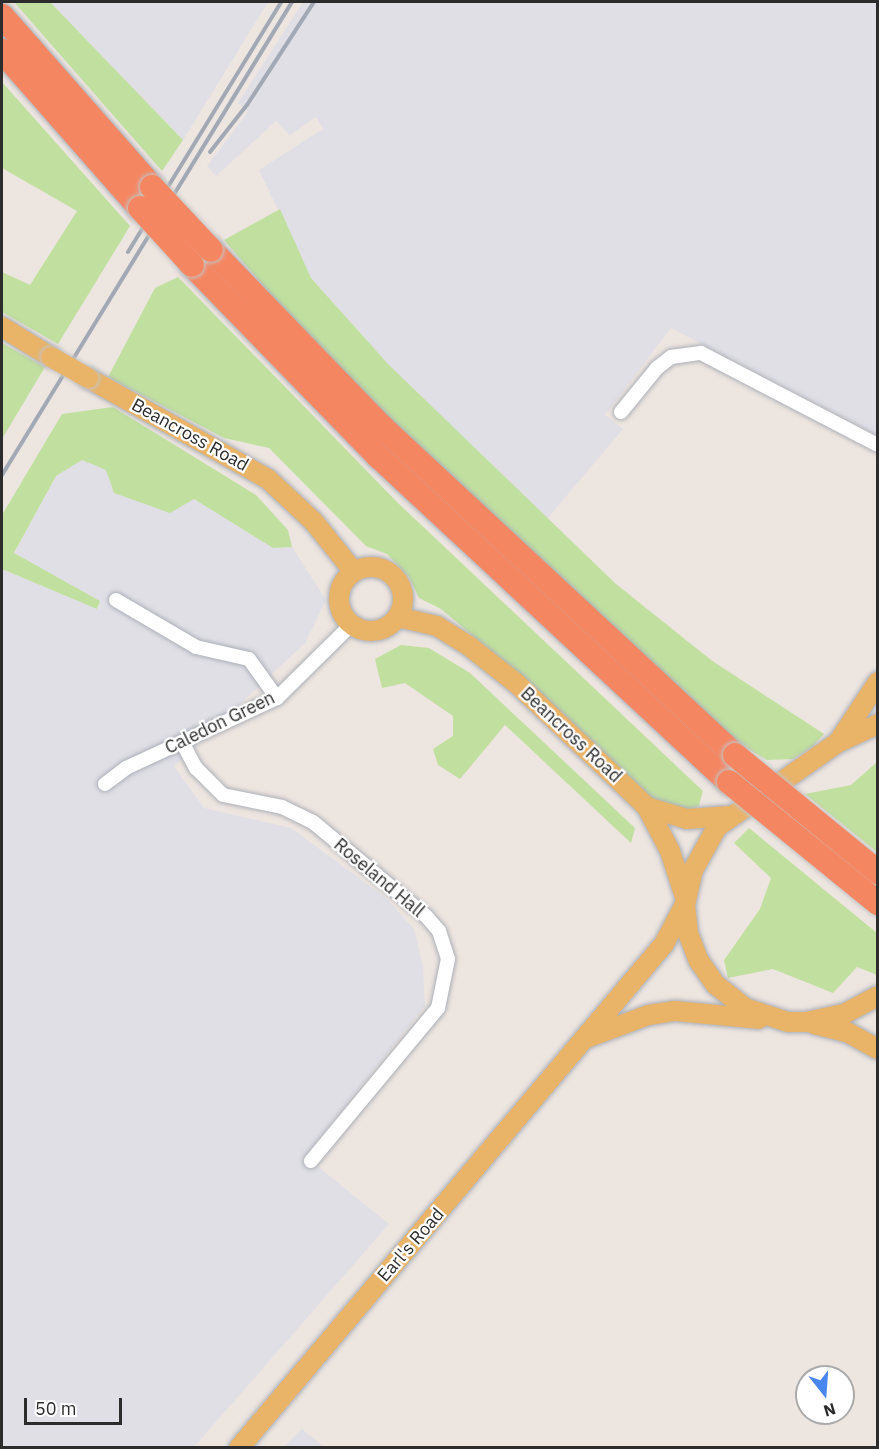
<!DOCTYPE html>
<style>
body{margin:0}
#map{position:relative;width:879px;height:1449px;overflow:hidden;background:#ede5e0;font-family:"IBM Plex Sans",sans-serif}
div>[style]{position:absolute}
.industrial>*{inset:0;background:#e0dfe6}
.green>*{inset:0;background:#c1e09f}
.roads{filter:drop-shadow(0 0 2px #acb0b8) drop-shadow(0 0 2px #acb0b8)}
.street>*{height:14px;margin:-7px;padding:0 7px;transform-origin:7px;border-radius:7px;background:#fff}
.primary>*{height:20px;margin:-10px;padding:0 10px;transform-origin:10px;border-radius:10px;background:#e9b368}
.primary>.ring{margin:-10px;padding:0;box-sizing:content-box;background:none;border:20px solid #e9b368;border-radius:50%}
.highway>*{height:24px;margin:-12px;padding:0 12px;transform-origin:12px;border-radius:12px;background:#f58662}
.rail>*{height:4px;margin:-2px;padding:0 2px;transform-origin:2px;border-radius:2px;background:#a2a9b5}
.bridges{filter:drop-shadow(0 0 2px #c4c4c4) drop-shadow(0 0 2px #c4c4c4)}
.primary-bridge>*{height:20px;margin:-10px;padding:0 10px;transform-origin:10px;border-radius:10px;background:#e9b368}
.highway-bridge>*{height:24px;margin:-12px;padding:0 12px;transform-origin:12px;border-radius:12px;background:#f58662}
span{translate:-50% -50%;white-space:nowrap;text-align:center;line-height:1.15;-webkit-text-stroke:4.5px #fff;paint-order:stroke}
.street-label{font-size:18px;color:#2c2c2c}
.frame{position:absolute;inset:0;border:3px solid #2c2c2c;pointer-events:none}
.north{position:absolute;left:795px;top:1365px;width:60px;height:60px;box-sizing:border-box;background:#fff;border:2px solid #ababab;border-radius:50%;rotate:163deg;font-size:16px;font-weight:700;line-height:24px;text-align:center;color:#2c2c2c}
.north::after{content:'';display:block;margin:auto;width:21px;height:27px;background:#4987f0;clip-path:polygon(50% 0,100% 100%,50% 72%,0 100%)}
.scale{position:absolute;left:24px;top:1398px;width:98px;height:27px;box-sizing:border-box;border:3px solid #2c2c2c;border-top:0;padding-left:8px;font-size:18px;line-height:21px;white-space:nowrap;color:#2c2c2c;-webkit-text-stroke:4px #fff;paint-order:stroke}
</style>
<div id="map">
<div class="industrial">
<i style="clip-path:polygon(50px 2px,268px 2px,183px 140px)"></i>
<i style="clip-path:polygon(303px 2px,877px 2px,877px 435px,671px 328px,605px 415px,623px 429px,547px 519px,388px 364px,311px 278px,259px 170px,323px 129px,316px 117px,290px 135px,276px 121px,216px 176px,207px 166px,248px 112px,238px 103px)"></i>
<i style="clip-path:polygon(82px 460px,194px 499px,273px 548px,292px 547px,326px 600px,305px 643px,174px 766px,204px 808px,291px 828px,386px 898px,414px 929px,423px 967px,425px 1006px,305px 1156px,389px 1224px,194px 1447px,2px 1447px,2px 569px,98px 609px,100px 601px,14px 554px,56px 476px)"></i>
<i style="clip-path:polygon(302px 1429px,324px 1447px,284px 1447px)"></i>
</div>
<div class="green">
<i style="clip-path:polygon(14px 2px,50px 2px,183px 140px,162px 171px)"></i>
<i style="clip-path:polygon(2px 82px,130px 226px,58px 344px,2px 312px,2px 272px,30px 285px,77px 211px,2px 168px)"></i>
<i style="clip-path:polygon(280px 209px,311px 278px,388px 364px,616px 584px,711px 660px,824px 734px,813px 746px,793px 759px,767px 760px,734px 741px,429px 462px,306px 335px,224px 240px)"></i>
<i style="clip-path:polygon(178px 277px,398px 503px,703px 791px,699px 806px,679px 813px,654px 804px,515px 671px,441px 609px,419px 598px,409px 577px,387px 554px,366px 546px,269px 448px,224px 438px,108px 377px,155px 288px)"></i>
<i style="clip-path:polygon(2px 343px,45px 367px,2px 439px)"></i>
<i style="clip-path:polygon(113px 407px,256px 495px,288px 530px,292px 547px,273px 548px,194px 499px,170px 513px,114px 493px,106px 470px,82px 460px,56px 476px,14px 553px,100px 601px,97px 609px,2px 569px,2px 515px,62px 414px)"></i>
<i style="clip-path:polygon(401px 645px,429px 648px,470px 673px,635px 828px,631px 843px,505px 725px,460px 779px,438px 765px,433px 749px,453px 736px,453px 716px,405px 683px,382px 688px,375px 659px)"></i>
<i style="clip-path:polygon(877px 762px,877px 852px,805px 794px,851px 785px)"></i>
<i style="clip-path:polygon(749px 828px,877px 933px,877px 975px,857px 967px,833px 993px,773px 969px,728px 978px,724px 960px,760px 909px,771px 878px,734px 843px)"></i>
</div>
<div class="roads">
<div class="street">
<i style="left:621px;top:412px;width:57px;rotate:-50.7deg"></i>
<i style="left:657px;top:368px;width:18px;rotate:-38deg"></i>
<i style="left:671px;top:357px;width:30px;rotate:-8deg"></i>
<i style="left:701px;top:353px;width:199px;rotate:27.5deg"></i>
<i style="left:116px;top:600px;width:93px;rotate:30.4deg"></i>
<i style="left:196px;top:647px;width:54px;rotate:12.8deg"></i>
<i style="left:249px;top:659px;width:48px;rotate:54.3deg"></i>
<i style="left:182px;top:742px;width:30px;rotate:62deg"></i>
<i style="left:196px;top:768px;width:38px;rotate:45deg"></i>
<i style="left:223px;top:795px;width:60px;rotate:11.5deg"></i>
<i style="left:282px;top:807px;width:34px;rotate:26deg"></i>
<i style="left:313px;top:822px;width:147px;rotate:39.8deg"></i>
<i style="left:426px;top:916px;width:20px;rotate:49deg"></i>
<i style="left:439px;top:931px;width:29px;rotate:72deg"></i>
<i style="left:448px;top:959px;width:50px;rotate:101.5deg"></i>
<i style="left:438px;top:1008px;width:199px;rotate:129.7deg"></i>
<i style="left:105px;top:784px;width:26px;rotate:-37deg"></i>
<i style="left:126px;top:768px;width:166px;rotate:-24.9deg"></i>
<i style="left:277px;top:698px;width:104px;rotate:-44.6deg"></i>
</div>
<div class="primary">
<i style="left:2px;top:327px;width:57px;rotate:31.5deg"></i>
<i style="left:88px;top:378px;width:206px;rotate:29.3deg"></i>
<i style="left:268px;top:479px;width:63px;rotate:43.1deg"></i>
<i style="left:314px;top:522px;width:64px;rotate:51.3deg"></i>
<i class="ring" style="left:339px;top:567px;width:44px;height:44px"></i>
<i style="left:398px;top:617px;width:40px;rotate:13deg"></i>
<i style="left:437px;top:626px;width:38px;rotate:32deg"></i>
<i style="left:469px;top:646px;width:60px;rotate:38.2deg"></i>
<i style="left:516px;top:683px;width:180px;rotate:43.4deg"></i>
<i style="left:647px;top:807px;width:50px;rotate:62.4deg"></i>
<i style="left:670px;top:851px;width:52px;rotate:71.9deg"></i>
<i style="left:878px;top:724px;width:45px;rotate:155.1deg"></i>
<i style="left:837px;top:743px;width:146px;rotate:145deg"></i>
<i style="left:717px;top:827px;width:49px;rotate:119.2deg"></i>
<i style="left:693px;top:870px;width:35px;rotate:103deg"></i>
<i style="left:685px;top:904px;width:29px;rotate:84deg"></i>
<i style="left:688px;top:933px;width:30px;rotate:69deg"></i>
<i style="left:699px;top:961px;width:29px;rotate:55deg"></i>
<i style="left:716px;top:985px;width:37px;rotate:38deg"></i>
<i style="left:745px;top:1008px;width:45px;rotate:18deg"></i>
<i style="left:788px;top:1022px;width:18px"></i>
<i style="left:806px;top:1022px;width:39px;rotate:-12deg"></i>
<i style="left:844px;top:1014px;width:38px;rotate:-28deg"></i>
<i style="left:839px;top:741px;width:71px;rotate:-56.5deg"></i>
<i style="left:647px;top:807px;width:42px;rotate:16.7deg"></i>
<i style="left:687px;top:819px;width:42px;rotate:-4.1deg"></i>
<i style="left:814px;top:1024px;width:34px;rotate:14deg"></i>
<i style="left:847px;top:1032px;width:35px;rotate:29deg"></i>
<i style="left:586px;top:1038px;width:67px;rotate:-20.1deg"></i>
<i style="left:649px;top:1015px;width:26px;rotate:-9deg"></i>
<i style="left:675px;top:1011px;width:84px;rotate:5.4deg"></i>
<i style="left:239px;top:1448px;width:659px;rotate:-49.86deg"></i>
<i style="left:664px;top:944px;width:45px;rotate:-62.3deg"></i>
</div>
<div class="highway">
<i style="left:2px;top:16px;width:227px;rotate:48.7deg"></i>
<i style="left:2px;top:51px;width:209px;rotate:48.7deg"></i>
<i style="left:211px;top:250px;width:246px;rotate:46deg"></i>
<i style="left:382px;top:427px;width:482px;rotate:42.9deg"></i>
<i style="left:192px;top:265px;width:268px;rotate:45.8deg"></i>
<i style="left:379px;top:457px;width:478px;rotate:42.9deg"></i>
</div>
</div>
<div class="rail">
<i style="left:210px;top:152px;width:60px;rotate:-51.8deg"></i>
<i style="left:247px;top:105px;width:123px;rotate:-57deg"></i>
<i style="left:128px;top:252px;width:293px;rotate:-58.5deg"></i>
<i style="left:2px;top:475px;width:555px;rotate:-58.49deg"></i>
</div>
<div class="bridges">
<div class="primary-bridge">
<i style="left:51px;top:357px;width:43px;rotate:29.6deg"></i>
</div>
<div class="highway-bridge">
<i style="left:152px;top:187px;width:86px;rotate:46.9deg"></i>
<i style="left:140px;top:208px;width:77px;rotate:47.6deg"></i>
<i style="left:735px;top:755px;width:185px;rotate:39.3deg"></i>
<i style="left:729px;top:782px;width:192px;rotate:39.1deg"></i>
</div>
</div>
<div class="street-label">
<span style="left:190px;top:435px;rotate:29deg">Beancross Road</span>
<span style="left:220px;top:723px;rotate:-26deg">Caledon Green</span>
<span style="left:571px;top:735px;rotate:43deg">Beancross Road</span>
<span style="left:379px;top:878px;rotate:40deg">Roseland Hall</span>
<span style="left:411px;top:1245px;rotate:-49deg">Earl's Road</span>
</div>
<div class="frame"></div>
<div class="north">N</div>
<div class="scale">50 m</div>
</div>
